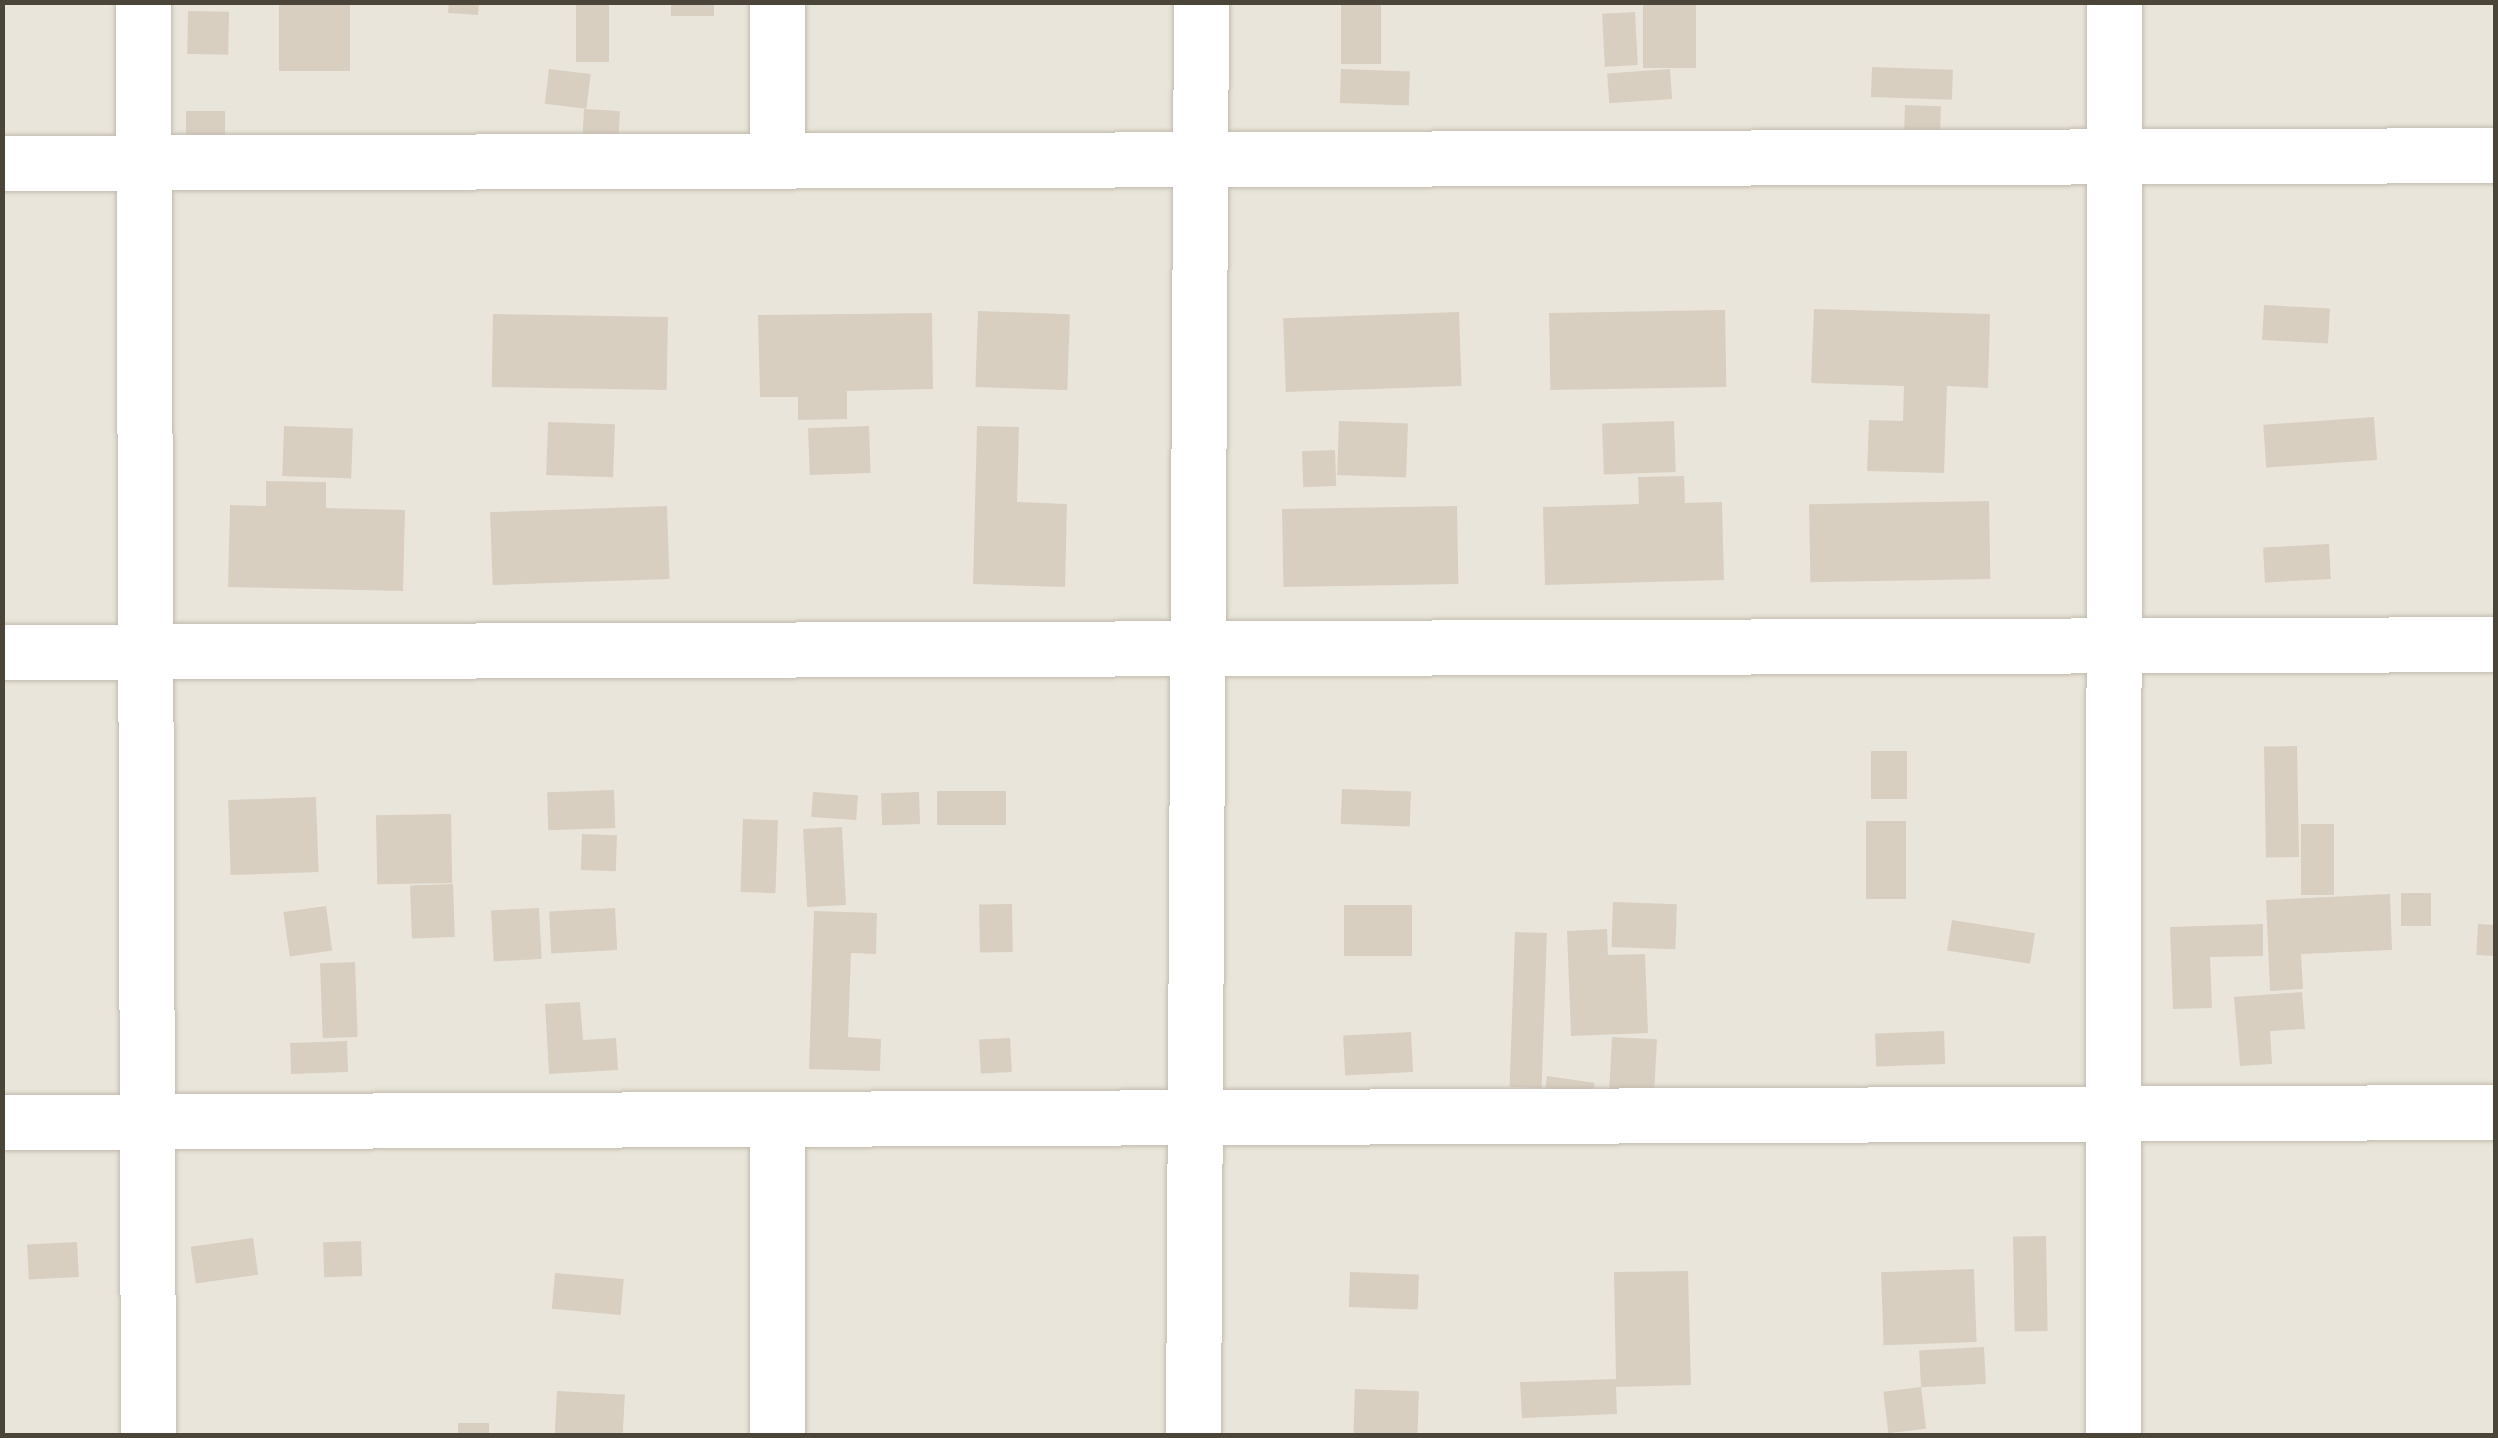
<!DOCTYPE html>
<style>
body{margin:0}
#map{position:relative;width:2498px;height:1438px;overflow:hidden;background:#f6f3ec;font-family:Figtree,sans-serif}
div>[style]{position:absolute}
.residential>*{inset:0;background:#eae5da;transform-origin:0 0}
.building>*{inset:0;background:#d8cfc1;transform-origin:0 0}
.roads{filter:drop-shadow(0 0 2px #c2bbae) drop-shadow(0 0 2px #c2bbae)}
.street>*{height:55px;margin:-27.5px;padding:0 27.5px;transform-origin:27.5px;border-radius:27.5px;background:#fff}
span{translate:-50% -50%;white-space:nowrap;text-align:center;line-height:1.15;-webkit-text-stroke:9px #fff;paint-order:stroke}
.frame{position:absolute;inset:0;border:5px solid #4b4439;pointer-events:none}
</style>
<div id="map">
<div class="residential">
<i style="left:3px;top:3px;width:2492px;height:1433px"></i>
</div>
<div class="building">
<i style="left:279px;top:2px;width:71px;height:69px"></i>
<i style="clip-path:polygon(449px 2px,479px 2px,478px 15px,448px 13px)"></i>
<i style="left:576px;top:2px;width:33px;height:60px"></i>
<i style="left:671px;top:2px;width:43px;height:14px"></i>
<i style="left:1341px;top:2px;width:40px;height:62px"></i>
<i style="left:1643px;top:2px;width:53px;height:66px"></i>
<i style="left:188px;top:11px;width:41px;height:43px;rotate:1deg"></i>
<i style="left:1635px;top:12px;width:53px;height:33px;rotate:87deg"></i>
<i style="left:1872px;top:67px;width:81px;height:30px;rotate:2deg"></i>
<i style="left:549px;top:69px;width:42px;height:35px;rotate:7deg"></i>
<i style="left:1341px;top:69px;width:69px;height:34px;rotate:2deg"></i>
<i style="left:1670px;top:69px;width:30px;height:63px;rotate:86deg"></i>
<i style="left:1905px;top:105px;width:36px;height:35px;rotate:2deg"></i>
<i style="left:584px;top:109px;width:36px;height:35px;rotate:3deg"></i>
<i style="left:186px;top:111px;width:39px;height:31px"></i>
<i style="left:2264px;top:305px;width:66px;height:35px;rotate:3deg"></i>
<i style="clip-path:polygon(1814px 309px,1990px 314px,1988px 388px,1947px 386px,1944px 473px,1867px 471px,1869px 420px,1903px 421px,1904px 386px,1811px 383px)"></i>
<i style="left:1725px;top:310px;width:77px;height:176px;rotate:89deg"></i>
<i style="left:978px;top:311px;width:92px;height:76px;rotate:2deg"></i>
<i style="left:1459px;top:312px;width:74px;height:176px;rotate:88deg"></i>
<i style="clip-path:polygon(932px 313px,933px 389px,847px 391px,847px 419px,798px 420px,798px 397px,760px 397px,758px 315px)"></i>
<i style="left:493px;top:314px;width:175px;height:73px;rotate:1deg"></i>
<i style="left:2374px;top:417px;width:43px;height:111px;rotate:86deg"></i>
<i style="left:1339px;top:421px;width:69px;height:54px;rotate:2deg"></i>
<i style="left:1674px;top:421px;width:51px;height:72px;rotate:88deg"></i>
<i style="left:548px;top:422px;width:67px;height:53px;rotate:2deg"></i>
<i style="left:284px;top:426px;width:69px;height:50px;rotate:2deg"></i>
<i style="left:869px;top:426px;width:47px;height:61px;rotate:88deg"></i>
<i style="clip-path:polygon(977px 426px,1019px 427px,1017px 502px,1067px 504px,1065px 587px,973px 584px)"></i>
<i style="left:1335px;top:450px;width:36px;height:33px;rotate:88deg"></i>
<i style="clip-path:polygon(1684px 476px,1685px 503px,1722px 502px,1724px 580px,1545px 585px,1543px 507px,1639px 504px,1638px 477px)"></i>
<i style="clip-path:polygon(266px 481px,326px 482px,326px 508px,405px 510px,403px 591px,228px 587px,230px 505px,266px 506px)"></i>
<i style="left:1989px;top:501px;width:78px;height:180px;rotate:89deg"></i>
<i style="left:667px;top:506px;width:73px;height:177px;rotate:88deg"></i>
<i style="left:1457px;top:506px;width:78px;height:175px;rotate:89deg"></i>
<i style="left:2329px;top:544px;width:35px;height:66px;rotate:87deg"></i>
<i style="left:2297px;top:746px;width:111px;height:33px;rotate:89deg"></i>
<i style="left:1907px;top:751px;width:48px;height:36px;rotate:90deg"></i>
<i style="left:1342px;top:789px;width:69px;height:35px;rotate:2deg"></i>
<i style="left:614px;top:790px;width:38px;height:67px;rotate:88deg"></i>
<i style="left:1006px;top:791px;width:34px;height:69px;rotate:90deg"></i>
<i style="left:813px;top:792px;width:45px;height:25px;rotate:4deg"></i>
<i style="left:919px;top:792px;width:32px;height:38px;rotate:88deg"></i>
<i style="left:316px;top:797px;width:75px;height:88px;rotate:88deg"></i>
<i style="left:451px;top:814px;width:69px;height:75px;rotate:89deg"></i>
<i style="left:743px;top:819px;width:35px;height:73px;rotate:2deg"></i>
<i style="left:1866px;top:821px;width:40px;height:78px"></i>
<i style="left:2301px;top:824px;width:33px;height:71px"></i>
<i style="left:842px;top:827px;width:78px;height:39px;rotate:87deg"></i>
<i style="left:582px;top:834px;width:35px;height:36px;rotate:2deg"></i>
<i style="left:453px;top:884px;width:53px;height:43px;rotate:88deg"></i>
<i style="left:2401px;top:893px;width:30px;height:33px"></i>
<i style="clip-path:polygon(2390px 894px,2392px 950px,2301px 954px,2303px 989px,2270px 991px,2266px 900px)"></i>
<i style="left:1613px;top:902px;width:64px;height:45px;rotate:2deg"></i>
<i style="left:1012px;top:904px;width:48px;height:33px;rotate:89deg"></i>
<i style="left:1344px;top:905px;width:68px;height:51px"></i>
<i style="left:326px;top:906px;width:45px;height:43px;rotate:82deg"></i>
<i style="left:539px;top:908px;width:51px;height:48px;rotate:87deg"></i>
<i style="left:615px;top:908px;width:42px;height:66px;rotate:87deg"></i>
<i style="clip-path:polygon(814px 911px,877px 913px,876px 954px,851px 953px,848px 1037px,881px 1039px,880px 1071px,809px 1069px)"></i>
<i style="left:1952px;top:920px;width:84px;height:31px;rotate:9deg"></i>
<i style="clip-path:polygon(2263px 924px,2263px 956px,2210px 957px,2212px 1008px,2173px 1009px,2170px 927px)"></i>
<i style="left:2478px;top:924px;width:18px;height:31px;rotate:3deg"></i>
<i style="clip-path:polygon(1607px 929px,1608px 955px,1645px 954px,1648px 1033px,1571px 1036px,1567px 931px)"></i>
<i style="left:1515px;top:932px;width:32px;height:155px;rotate:2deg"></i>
<i style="left:355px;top:962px;width:75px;height:35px;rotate:88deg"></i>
<i style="clip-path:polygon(2302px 992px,2305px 1029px,2270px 1031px,2272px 1064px,2240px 1066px,2234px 997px)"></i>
<i style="clip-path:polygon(580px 1002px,583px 1040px,616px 1038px,618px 1070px,549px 1074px,545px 1004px)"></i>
<i style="left:1944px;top:1031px;width:33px;height:69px;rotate:88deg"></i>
<i style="left:1411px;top:1032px;width:40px;height:68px;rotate:87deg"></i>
<i style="left:1612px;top:1037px;width:45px;height:63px;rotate:3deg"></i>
<i style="left:1010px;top:1038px;width:34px;height:31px;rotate:87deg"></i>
<i style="left:347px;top:1041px;width:31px;height:57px;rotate:88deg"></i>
<i style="left:1547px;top:1076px;width:48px;height:27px;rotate:8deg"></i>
<i style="left:2046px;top:1236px;width:95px;height:33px;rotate:89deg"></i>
<i style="left:253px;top:1238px;width:37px;height:63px;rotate:82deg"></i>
<i style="left:361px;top:1241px;width:35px;height:38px;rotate:88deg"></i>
<i style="left:77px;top:1242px;width:35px;height:50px;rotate:87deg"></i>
<i style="left:1974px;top:1269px;width:73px;height:93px;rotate:88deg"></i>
<i style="clip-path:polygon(1688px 1271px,1691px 1385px,1616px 1387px,1617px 1414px,1522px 1418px,1520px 1382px,1616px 1379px,1614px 1272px)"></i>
<i style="left:1350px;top:1272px;width:69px;height:35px;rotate:2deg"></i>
<i style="left:555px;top:1273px;width:69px;height:36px;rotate:5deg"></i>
<i style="left:1984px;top:1347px;width:37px;height:65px;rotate:87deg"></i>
<i style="left:1921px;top:1387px;width:42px;height:38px;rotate:83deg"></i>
<i style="left:1355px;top:1389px;width:64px;height:46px;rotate:2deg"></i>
<i style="left:557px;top:1391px;width:68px;height:45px;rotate:3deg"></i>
<i style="left:458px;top:1423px;width:31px;height:13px"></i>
</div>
<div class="roads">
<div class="street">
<i style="left:143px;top:2px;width:1434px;rotate:89.8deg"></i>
<i style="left:777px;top:2px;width:159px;rotate:90deg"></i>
<i style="left:2px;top:163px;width:2494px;rotate:-0.18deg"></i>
<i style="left:2px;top:652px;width:2494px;rotate:-0.18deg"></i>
<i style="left:777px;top:1119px;width:317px;rotate:90deg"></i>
<i style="left:2px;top:1122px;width:2494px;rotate:-0.23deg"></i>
<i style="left:1193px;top:1436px;width:1434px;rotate:-89.68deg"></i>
<i style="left:2113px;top:1436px;width:1434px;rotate:-89.96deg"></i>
</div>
</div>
<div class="frame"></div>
</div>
